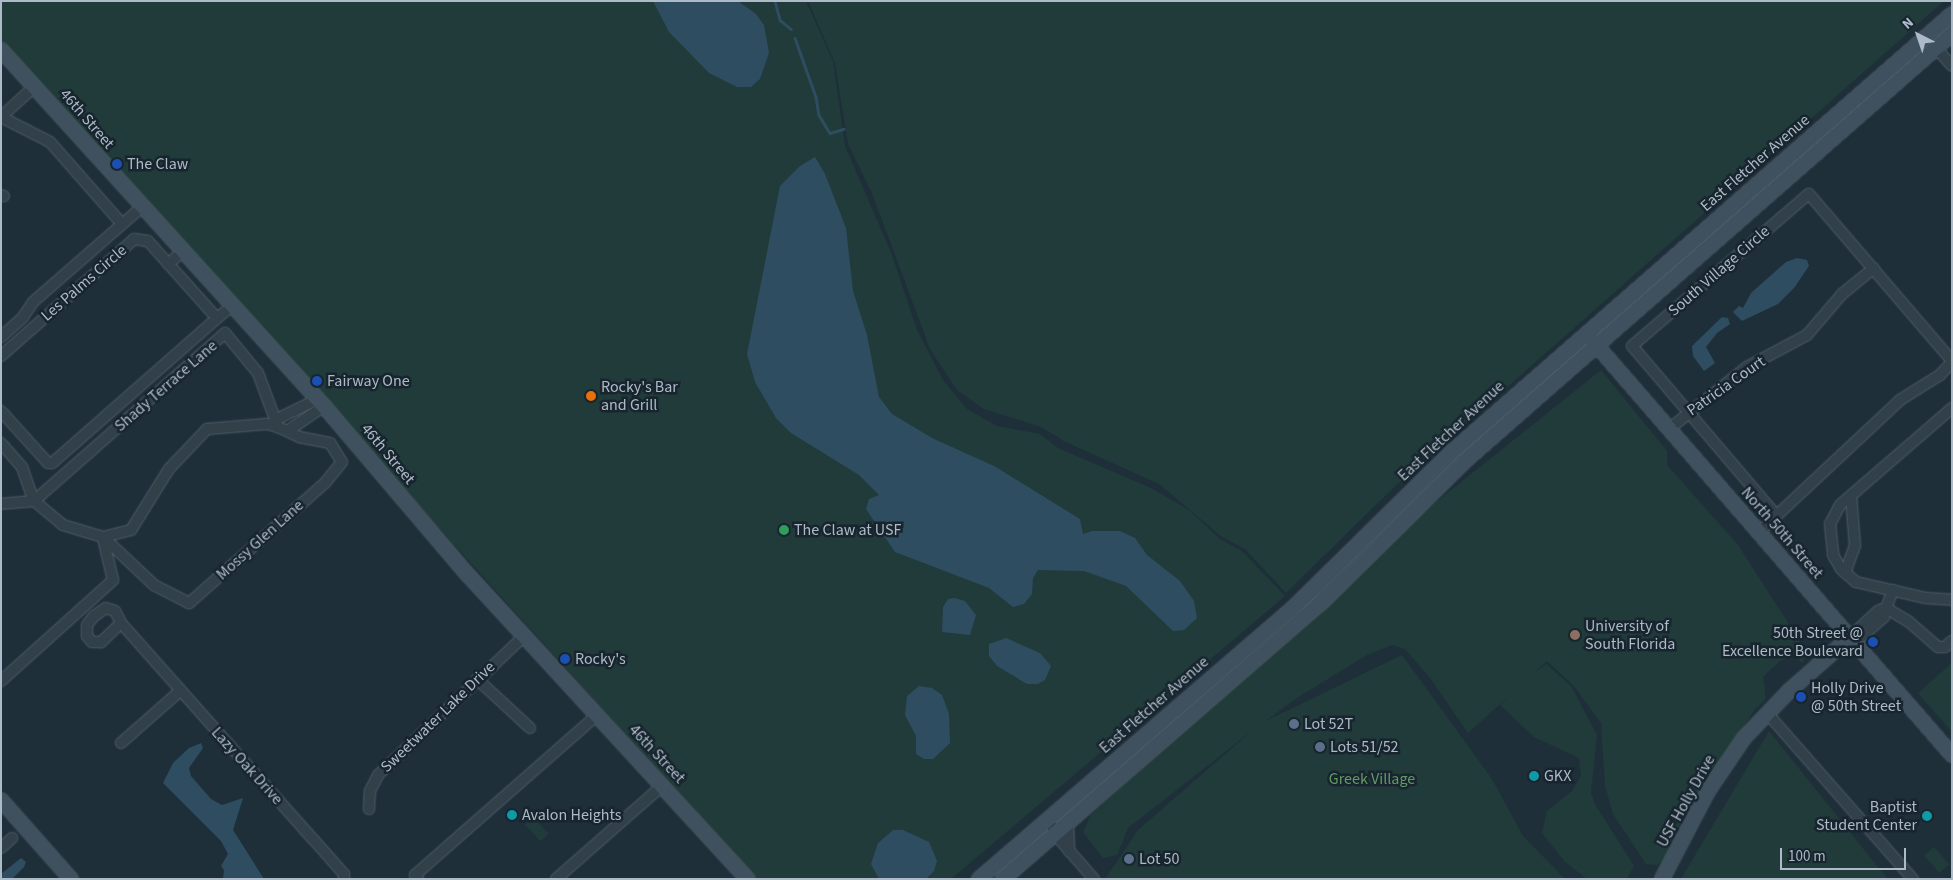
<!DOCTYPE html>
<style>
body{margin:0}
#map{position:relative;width:1953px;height:880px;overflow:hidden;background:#1e2f3a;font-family:"Source Sans 3",sans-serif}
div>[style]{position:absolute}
.green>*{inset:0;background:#203b39;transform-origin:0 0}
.water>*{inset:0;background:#2e4d61}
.stream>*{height:2.5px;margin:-1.25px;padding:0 1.25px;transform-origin:1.25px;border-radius:1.25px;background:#2e4d61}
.roads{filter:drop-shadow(0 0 1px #4f5e68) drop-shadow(0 0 1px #4f5e68)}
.street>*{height:10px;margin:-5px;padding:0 5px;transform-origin:5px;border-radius:5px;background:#32404a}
.secondary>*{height:14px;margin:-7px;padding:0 7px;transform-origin:7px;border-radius:7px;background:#3f505e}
.dots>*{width:14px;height:14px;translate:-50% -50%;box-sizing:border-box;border:2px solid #18252f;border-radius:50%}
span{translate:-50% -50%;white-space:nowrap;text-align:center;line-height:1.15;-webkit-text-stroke:5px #18252f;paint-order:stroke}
.street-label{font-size:16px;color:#acbbc7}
.poi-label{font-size:16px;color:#acbbc7}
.left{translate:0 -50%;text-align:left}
.right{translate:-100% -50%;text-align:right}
.park-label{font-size:16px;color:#619a64}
.frame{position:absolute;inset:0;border:2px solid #acbbc7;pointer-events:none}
.north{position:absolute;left:1893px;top:10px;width:50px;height:50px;-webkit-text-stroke:4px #18252f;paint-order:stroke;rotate:319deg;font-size:14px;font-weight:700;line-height:20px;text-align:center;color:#acbbc7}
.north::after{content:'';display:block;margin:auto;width:18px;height:22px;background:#acbbc7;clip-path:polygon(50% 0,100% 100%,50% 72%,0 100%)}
.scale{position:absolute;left:1780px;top:848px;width:126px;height:22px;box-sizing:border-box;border:2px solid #acbbc7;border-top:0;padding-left:6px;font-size:15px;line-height:18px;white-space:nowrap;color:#acbbc7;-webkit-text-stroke:4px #18252f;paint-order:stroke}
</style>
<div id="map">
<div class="green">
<i style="clip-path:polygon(1px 1px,806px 1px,833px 61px,845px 146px,892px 255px,917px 330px,943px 380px,967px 409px,997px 426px,1040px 434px,1058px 448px,1151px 488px,1189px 510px,1220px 539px,1242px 551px,1285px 596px,951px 879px,757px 879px,1px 44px)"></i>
<i style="clip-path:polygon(808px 1px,1944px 1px,1393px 488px,1286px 593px,1245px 549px,1222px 537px,1159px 484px,1066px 442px,1041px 427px,984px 409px,957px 390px,930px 349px,872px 193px,848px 144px,835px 63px)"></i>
<i style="clip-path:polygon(1601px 370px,1667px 451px,1667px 465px,1738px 545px,1807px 652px,1802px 664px,1795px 654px,1780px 661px,1763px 677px,1766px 699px,1755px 709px,1669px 841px,1669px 855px,1657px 865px,1646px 864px,1613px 814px,1605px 786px,1601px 723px,1573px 685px,1547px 661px,1532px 675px,1546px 664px,1571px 686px,1597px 735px,1591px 793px,1596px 806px,1634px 866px,1627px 879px,1587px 879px,1564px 861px,1542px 833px,1547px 811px,1572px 791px,1581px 776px,1579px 758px,1534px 737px,1500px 705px,1510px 695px,1468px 733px,1430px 678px,1405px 649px,1392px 645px,1367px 655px,1295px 699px,1266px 721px,1402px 655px,1492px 779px,1523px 836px,1565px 879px,1105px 879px,1138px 830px,1253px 730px,1128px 828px,1117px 855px,1103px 858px,1083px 832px,1091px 815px,1410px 523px)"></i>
<i style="clip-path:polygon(1952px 663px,1952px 732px,1918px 693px)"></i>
<i style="clip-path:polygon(1769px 731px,1873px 861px,1888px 879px,1681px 879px)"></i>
<i style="left:533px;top:817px;width:23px;height:11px;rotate:47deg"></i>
<i style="left:1934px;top:847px;width:23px;height:13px;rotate:49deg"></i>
</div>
<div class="water">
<i style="clip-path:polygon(653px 1px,738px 1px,756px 14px,764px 25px,769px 53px,760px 79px,751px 87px,737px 87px,709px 73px,669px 32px)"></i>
<i style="clip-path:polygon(815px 157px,825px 174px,846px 228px,853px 291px,867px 335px,879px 397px,892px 414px,932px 438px,994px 466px,1080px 519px,1083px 534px,1092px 531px,1120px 531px,1135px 538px,1147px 555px,1180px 581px,1194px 601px,1197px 618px,1184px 630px,1173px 631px,1126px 586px,1084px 571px,1038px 570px,1033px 578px,1032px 594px,1024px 604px,1013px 607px,989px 588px,895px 552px,866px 509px,869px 499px,879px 495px,859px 475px,791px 433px,776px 418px,755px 382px,747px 354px,780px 186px,800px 166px)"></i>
<i style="clip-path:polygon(1797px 258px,1807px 260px,1809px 266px,1794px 288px,1778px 304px,1742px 321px,1733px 312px,1739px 306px,1743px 308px,1751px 293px,1786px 262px)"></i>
<i style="clip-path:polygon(1722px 317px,1728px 318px,1730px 324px,1717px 333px,1706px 347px,1715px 363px,1704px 371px,1693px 356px,1692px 346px)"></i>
<i style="clip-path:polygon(954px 598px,965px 601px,976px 615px,970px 635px,942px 632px,943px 607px,948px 599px)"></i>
<i style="clip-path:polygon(1006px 638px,1040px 653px,1051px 666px,1045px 680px,1038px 684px,1027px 684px,997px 666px,989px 656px,989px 644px)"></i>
<i style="clip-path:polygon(919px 686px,932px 688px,942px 695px,949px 714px,950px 743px,933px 759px,924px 759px,916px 754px,916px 736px,905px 715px,907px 696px)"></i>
<i style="clip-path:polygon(201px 743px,203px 748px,189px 768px,191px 776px,211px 799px,222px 805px,243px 798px,233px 830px,264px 879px,223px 879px,224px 870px,221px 866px,228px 854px,221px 841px,163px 783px,173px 763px,189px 748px)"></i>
<i style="clip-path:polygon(893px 830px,903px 830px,929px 842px,937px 861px,934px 871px,926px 879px,879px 879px,871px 864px,878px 843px)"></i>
<i style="clip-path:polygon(21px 858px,26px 862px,24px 867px,12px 879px,1px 879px,1px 874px)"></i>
</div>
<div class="stream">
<i style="left:775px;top:1px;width:20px;rotate:75deg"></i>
<i style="left:780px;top:20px;width:14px;rotate:39deg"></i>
<i style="left:795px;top:38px;width:63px;rotate:70.4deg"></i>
<i style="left:816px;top:97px;width:18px;rotate:81deg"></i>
<i style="left:819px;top:115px;width:21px;rotate:59deg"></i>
<i style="left:830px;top:133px;width:14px;rotate:-17deg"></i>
</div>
<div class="roads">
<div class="street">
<i style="left:1936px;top:48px;width:24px;rotate:48deg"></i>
<i style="left:1px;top:117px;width:55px;rotate:27deg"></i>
<i style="left:50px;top:142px;width:109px;rotate:48.7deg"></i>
<i style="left:1px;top:117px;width:46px;rotate:-42.4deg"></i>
<i style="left:1px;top:195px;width:3px;rotate:18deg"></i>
<i style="left:168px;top:264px;width:21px;rotate:-41deg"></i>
<i style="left:215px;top:320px;width:23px;rotate:-40deg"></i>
<i style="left:1px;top:337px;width:30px;rotate:-42deg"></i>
<i style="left:23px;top:317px;width:18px;rotate:-56deg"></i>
<i style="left:33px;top:302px;width:146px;rotate:-41.1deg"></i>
<i style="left:1px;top:356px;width:177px;rotate:-41.3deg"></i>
<i style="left:134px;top:239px;width:14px;rotate:8deg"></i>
<i style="left:148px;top:241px;width:101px;rotate:48.2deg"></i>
<i style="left:215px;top:316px;width:4px;rotate:90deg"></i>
<i style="left:215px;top:320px;width:217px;rotate:138.7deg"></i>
<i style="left:52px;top:463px;width:4px;rotate:180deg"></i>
<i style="left:48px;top:463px;width:70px;rotate:-132.1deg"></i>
<i style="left:1952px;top:408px;width:148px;rotate:139.1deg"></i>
<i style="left:1840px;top:505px;width:21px;rotate:118deg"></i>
<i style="left:1830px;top:524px;width:31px;rotate:84deg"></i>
<i style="left:1833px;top:555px;width:16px;rotate:60deg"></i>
<i style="left:1841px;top:569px;width:20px;rotate:41deg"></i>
<i style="left:1856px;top:582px;width:72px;rotate:12.9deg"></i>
<i style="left:1926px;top:598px;width:26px;rotate:4deg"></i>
<i style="left:275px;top:420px;width:48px;rotate:-26deg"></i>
<i style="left:1669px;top:429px;width:100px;rotate:-38.5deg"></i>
<i style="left:1747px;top:367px;width:68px;rotate:-28.1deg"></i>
<i style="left:1807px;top:335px;width:54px;rotate:-49.5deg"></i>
<i style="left:1842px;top:294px;width:41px;rotate:-39.1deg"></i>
<i style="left:289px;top:430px;width:42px;rotate:-34.4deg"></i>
<i style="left:1px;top:443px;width:32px;rotate:49deg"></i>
<i style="left:22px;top:467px;width:36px;rotate:71deg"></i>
<i style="left:34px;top:501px;width:254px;rotate:-41.3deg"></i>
<i style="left:225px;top:333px;width:52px;rotate:50.5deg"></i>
<i style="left:258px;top:373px;width:58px;rotate:69.7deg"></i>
<i style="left:278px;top:427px;width:23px;rotate:25deg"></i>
<i style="left:299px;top:437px;width:32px;rotate:11deg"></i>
<i style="left:330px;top:443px;width:22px;rotate:58deg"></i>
<i style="left:342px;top:462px;width:26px;rotate:129deg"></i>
<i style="left:326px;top:482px;width:183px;rotate:138.5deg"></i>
<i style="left:189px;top:603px;width:39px;rotate:-153deg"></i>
<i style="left:154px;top:585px;width:70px;rotate:-136.7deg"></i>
<i style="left:103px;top:537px;width:42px;rotate:-163.3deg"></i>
<i style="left:63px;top:525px;width:38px;rotate:-140deg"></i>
<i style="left:34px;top:501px;width:33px;rotate:175deg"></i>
<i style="left:1776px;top:515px;width:222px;rotate:-130.4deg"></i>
<i style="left:1632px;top:346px;width:233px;rotate:-40.7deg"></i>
<i style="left:1809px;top:194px;width:220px;rotate:49.4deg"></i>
<i style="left:1758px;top:533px;width:195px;rotate:-43.1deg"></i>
<i style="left:1900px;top:400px;width:47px;rotate:-32deg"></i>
<i style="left:1940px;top:375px;width:18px;rotate:-47deg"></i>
<i style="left:103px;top:537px;width:29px;rotate:-14deg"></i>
<i style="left:131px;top:530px;width:72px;rotate:-58.1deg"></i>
<i style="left:169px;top:469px;width:55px;rotate:-46.5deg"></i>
<i style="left:207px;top:429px;width:60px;rotate:-4.8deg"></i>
<i style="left:267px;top:424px;width:11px;rotate:15deg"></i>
<i style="left:1845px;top:573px;width:29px;rotate:-70deg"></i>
<i style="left:1855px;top:546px;width:51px;rotate:-94.5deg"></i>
<i style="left:1893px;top:590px;width:19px;rotate:111deg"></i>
<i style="left:1886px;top:608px;width:26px;rotate:31deg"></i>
<i style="left:1908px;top:621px;width:40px;rotate:41deg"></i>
<i style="left:1938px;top:647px;width:7px"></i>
<i style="left:1945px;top:647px;width:9px;rotate:-41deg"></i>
<i style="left:1886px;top:608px;width:9px;rotate:103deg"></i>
<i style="left:1884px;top:617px;width:29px;rotate:139deg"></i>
<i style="left:1862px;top:636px;width:13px;rotate:171deg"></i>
<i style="left:1849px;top:638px;width:40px;rotate:-43deg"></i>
<i style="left:1878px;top:611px;width:9px;rotate:-21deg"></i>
<i style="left:121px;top:623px;width:28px;rotate:136deg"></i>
<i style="left:101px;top:642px;width:9px;rotate:180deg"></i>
<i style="left:92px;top:642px;width:8px;rotate:-130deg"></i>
<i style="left:87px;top:636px;width:11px;rotate:-90deg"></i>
<i style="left:87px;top:625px;width:11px;rotate:-52deg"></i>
<i style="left:94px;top:616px;width:14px;rotate:-34deg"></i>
<i style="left:106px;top:608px;width:9px;rotate:18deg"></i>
<i style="left:115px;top:611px;width:13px;rotate:63deg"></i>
<i style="left:121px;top:623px;width:289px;rotate:48.4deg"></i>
<i style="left:313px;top:839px;width:47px;rotate:48.5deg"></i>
<i style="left:344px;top:874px;width:5px;rotate:90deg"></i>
<i style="left:477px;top:679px;width:72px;rotate:42.8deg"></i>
<i style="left:1px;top:681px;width:151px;rotate:-42deg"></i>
<i style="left:113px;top:580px;width:43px;rotate:-103.4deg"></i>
<i style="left:1767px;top:713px;width:221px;rotate:48.7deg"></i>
<i style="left:121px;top:743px;width:79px;rotate:-41.4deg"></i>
<i style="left:369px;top:809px;width:18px;rotate:-87deg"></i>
<i style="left:370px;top:791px;width:18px;rotate:-63deg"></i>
<i style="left:378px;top:775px;width:203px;rotate:-43.6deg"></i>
<i style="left:1048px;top:820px;width:23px;rotate:59deg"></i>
<i style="left:1060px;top:840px;width:52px;rotate:48.9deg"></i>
<i style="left:1068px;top:822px;width:29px;rotate:88deg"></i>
<i style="left:1px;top:848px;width:15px;rotate:-42deg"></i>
<i style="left:418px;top:879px;width:5px;rotate:-127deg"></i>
<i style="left:415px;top:875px;width:242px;rotate:-41.3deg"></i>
<i style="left:556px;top:879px;width:141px;rotate:-41.3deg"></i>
</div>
<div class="secondary">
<i style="left:1px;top:50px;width:481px;rotate:47.8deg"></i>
<i style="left:324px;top:406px;width:222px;rotate:49.6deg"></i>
<i style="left:468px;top:575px;width:413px;rotate:47.4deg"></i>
<i style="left:1592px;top:340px;width:549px;rotate:49.06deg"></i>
<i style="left:1px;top:800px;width:106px;rotate:48.5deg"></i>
<i style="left:979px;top:879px;width:416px;rotate:-40.8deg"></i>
<i style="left:1294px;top:607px;width:224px;rotate:-44.5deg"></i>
<i style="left:1454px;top:450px;width:662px;rotate:-41.2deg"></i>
<i style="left:1003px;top:879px;width:421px;rotate:-41deg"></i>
<i style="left:1321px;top:603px;width:202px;rotate:-44.6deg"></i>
<i style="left:1465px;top:461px;width:648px;rotate:-41.24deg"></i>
<i style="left:1662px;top:879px;width:99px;rotate:-62.4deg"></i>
<i style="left:1708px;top:791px;width:64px;rotate:-55.8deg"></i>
<i style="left:1744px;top:738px;width:66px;rotate:-46.2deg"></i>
<i style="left:1790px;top:690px;width:79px;rotate:-41.4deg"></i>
</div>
</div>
<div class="dots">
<i style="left:117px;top:164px;background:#1a4fb4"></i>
<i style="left:317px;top:381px;background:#1a4fb4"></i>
<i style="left:591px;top:396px;background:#e8710a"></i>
<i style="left:784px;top:530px;background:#2e9e5b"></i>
<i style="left:1575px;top:635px;background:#8d6e63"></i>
<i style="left:1873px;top:642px;background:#1a4fb4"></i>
<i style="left:565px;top:659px;background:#1a4fb4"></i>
<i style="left:1801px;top:697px;background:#1a4fb4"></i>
<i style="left:1294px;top:724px;background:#5c6f8a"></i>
<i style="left:1320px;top:747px;background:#5c6f8a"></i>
<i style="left:1534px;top:776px;background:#0f9aa8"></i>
<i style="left:512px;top:815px;background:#0f9aa8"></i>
<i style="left:1927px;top:816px;background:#0f9aa8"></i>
<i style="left:1129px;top:859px;background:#5c6f8a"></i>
</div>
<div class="street-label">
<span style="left:87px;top:119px;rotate:49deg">46th Street</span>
<span style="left:1755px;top:163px;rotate:-41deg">East Fletcher Avenue</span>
<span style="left:1719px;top:271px;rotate:-41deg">South Village Circle</span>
<span style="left:84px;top:283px;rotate:-41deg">Les Palms Circle</span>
<span style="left:166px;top:386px;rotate:-41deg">Shady Terrace Lane</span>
<span style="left:1726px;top:386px;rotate:-35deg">Patricia Court</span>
<span style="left:1451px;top:431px;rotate:-43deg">East Fletcher Avenue</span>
<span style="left:388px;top:454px;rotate:50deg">46th Street</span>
<span style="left:1782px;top:533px;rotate:49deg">North 50th Street</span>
<span style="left:260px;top:540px;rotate:-42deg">Mossy Glen Lane</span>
<span style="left:1154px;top:705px;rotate:-41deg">East Fletcher Avenue</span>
<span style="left:438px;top:717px;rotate:-44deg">Sweetwater Lake Drive</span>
<span style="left:657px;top:754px;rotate:47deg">46th Street</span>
<span style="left:247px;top:766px;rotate:48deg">Lazy Oak Drive</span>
<span style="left:1686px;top:801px;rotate:-61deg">USF Holly Drive</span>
</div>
<div class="poi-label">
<span class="left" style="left:127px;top:164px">The Claw</span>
<span class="left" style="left:327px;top:381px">Fairway One</span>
<span class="left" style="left:601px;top:396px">Rocky's Bar<br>and Grill</span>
<span class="left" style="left:794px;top:530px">The Claw at USF</span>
<span class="left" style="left:1585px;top:635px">University of<br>South Florida</span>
<span class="right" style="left:1863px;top:642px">50th Street @<br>Excellence Boulevard</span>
<span class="left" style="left:575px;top:659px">Rocky's</span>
<span class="left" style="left:1811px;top:697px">Holly Drive<br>@ 50th Street</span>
<span class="left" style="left:1304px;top:724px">Lot 52T</span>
<span class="left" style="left:1330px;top:747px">Lots 51/52</span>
<span class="left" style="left:1544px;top:776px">GKX</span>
<span class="right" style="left:1917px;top:816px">Baptist<br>Student Center</span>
<span class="left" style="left:522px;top:815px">Avalon Heights</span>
<span class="left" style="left:1139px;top:859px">Lot 50</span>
</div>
<div class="park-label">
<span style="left:1372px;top:779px">Greek Village</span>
</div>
<div class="frame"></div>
<div class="north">N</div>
<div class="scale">100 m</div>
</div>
